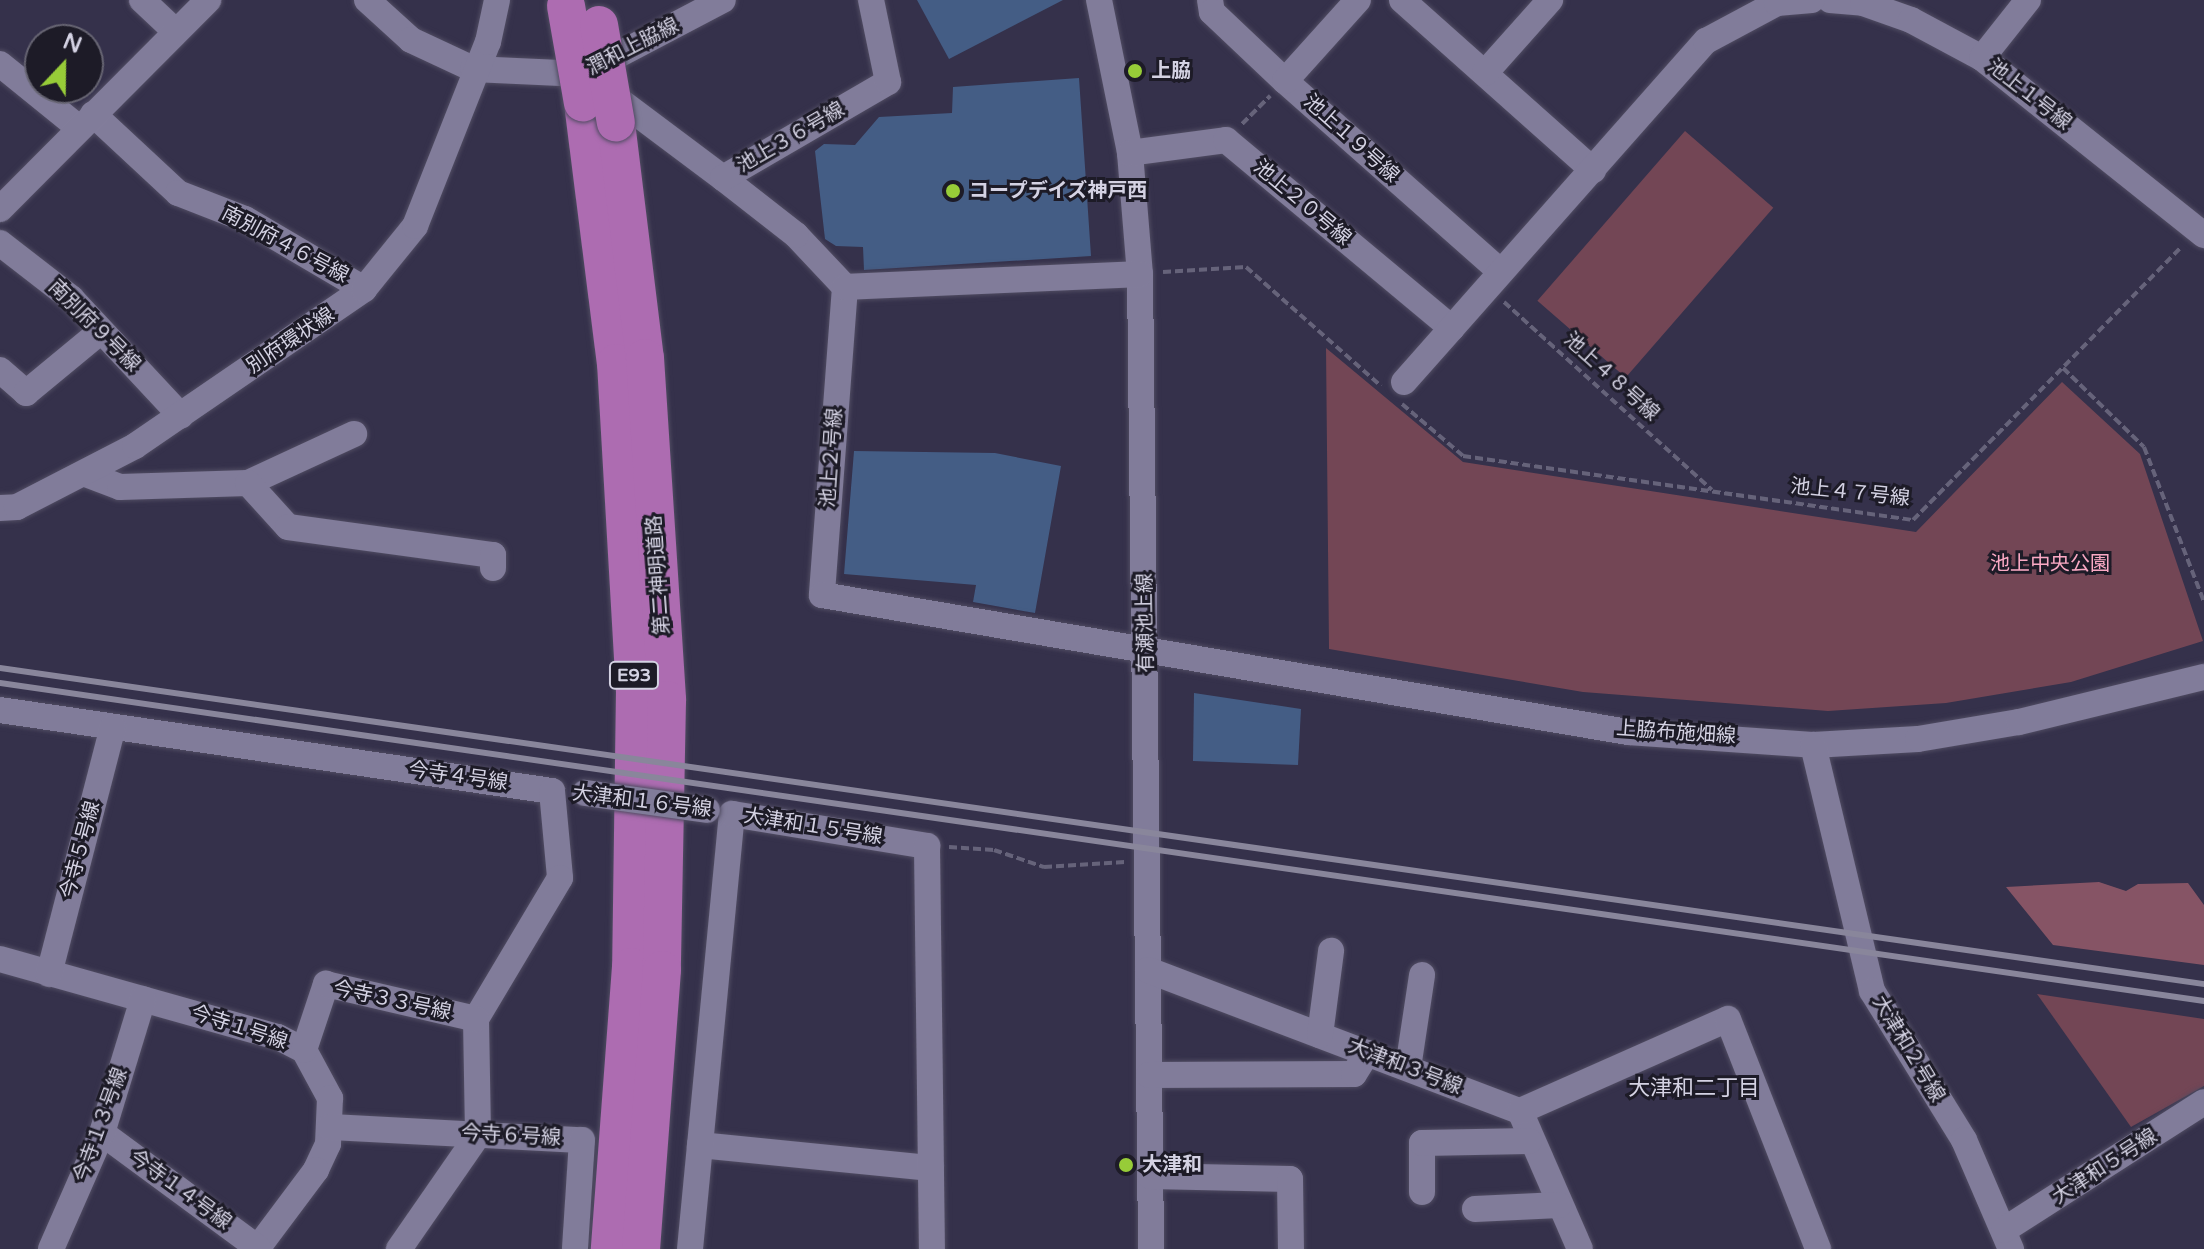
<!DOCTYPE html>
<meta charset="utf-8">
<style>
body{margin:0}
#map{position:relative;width:2204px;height:1249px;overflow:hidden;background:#35314b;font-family:"Varela Round","Noto Sans JP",sans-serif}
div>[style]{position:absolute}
.green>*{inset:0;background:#734655;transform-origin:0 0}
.forest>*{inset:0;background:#865465}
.building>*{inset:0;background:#445d85}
.path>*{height:4px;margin-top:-2px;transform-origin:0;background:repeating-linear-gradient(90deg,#66637a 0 8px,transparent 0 12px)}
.roads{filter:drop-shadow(0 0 2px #504c62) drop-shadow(0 0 2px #504c62)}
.minor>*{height:26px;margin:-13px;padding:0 13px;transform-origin:13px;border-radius:13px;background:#817c9a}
.highway>*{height:38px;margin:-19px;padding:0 19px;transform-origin:19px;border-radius:19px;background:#ad6cb1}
.rail>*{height:6px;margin:-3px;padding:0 3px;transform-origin:3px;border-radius:3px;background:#89869b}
.bridges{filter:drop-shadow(0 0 2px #504c62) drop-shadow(0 0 2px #504c62)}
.minor-bridge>*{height:26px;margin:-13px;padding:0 13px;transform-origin:13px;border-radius:13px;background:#817c9a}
.highway-bridge>*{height:38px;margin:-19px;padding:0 19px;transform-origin:19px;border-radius:19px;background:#ad6cb1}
.dots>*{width:22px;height:22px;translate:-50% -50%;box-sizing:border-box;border:4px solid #1d1b27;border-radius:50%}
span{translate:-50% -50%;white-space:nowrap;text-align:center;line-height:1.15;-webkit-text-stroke:6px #1d1b27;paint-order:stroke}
.shield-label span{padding:2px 6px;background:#1d1b27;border:2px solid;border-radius:6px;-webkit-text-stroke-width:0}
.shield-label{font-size:18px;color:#d4d2e3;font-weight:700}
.street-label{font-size:20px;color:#d4d2e3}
.poi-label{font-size:20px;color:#d4d2e3;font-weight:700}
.left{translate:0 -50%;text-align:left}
.park-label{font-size:20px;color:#faa9c4}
.neighbourhood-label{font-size:22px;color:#d4d2e3}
.north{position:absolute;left:24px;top:24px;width:80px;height:80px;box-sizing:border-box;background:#1d1b27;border:2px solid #666472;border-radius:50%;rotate:22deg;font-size:22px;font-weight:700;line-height:32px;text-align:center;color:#d4d2e3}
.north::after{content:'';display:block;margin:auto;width:28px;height:36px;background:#97cc38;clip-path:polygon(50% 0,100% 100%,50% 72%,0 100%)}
</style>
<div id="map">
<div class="green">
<i style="left:1685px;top:131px;width:117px;height:225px;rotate:41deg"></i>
<i style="clip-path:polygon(1326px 348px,1463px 462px,1916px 532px,2062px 382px,2140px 454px,2203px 641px,2071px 682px,1946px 703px,1828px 711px,1583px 692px,1329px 649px)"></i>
<i style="clip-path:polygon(2037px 994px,2204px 1019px,2204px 1086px,2131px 1127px)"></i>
</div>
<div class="forest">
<i style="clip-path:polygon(2099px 882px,2126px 891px,2138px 884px,2188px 883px,2204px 905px,2204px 965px,2053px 945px,2006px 887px)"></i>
</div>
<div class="building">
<i style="clip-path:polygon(917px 0,1063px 0,949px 59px)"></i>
<i style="clip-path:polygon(1079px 78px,1091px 256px,864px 270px,863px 247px,836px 246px,825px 239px,815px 151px,824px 144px,855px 145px,879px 117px,952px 113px,953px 87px)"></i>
<i style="clip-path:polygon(854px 451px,995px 453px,1061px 466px,1035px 613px,973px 602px,976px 585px,844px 574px)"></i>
<i style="clip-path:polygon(1194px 693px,1301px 709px,1298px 765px,1193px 761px)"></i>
</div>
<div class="path">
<i style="left:1242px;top:124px;width:40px;rotate:-45deg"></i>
<i style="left:1163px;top:272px;width:83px;rotate:-3.4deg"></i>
<i style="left:1246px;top:267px;width:180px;rotate:41.4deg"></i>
<i style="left:1504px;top:302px;width:280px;rotate:42.1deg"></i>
<i style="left:2063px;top:368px;width:113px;rotate:44.3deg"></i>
<i style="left:2144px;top:447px;width:166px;rotate:68.8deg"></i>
<i style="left:1402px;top:404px;width:80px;rotate:40.4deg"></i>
<i style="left:1463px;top:456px;width:455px;rotate:8.1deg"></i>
<i style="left:1913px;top:520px;width:384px;rotate:-45.5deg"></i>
<i style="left:949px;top:847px;width:45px;rotate:3.8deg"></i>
<i style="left:994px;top:850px;width:53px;rotate:18.8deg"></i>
<i style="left:1044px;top:867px;width:81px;rotate:-3.5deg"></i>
</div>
<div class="roads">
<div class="minor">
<i style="left:142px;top:0;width:45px;rotate:43.2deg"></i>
<i style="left:367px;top:0;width:59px;rotate:42.3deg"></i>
<i style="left:411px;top:40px;width:68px;rotate:25.1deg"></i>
<i style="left:473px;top:69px;width:109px;rotate:2.6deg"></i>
<i style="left:582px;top:74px;width:159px;rotate:-27.7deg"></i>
<i style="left:1099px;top:0;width:156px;rotate:78.5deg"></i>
<i style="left:1130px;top:153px;width:121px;rotate:85.3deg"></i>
<i style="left:1140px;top:274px;width:975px;rotate:89.35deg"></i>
<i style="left:1210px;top:0;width:12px;rotate:81deg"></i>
<i style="left:1212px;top:12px;width:100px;rotate:43.4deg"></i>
<i style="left:1285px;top:81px;width:288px;rotate:41.5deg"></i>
<i style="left:1402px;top:0;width:256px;rotate:41.7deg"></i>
<i style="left:1830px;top:0;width:33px;rotate:5deg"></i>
<i style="left:1863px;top:3px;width:51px;rotate:19.5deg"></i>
<i style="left:1911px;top:20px;width:81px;rotate:28.2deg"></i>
<i style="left:1982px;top:58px;width:284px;rotate:38.6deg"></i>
<i style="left:1982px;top:58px;width:74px;rotate:-51.6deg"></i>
<i style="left:0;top:64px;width:102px;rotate:39deg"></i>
<i style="left:1485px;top:73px;width:98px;rotate:-48.3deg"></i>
<i style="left:1285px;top:81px;width:109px;rotate:-48deg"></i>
<i style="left:604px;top:89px;width:149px;rotate:36.8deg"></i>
<i style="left:93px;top:114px;width:116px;rotate:42.9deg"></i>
<i style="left:178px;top:193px;width:72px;rotate:21.2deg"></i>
<i style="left:245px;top:219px;width:138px;rotate:30.5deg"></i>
<i style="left:1130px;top:153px;width:97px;rotate:-7.7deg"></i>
<i style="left:1226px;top:140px;width:294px;rotate:39.8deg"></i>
<i style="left:0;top:209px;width:295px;rotate:-45.1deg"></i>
<i style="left:0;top:243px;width:90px;rotate:37.8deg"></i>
<i style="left:71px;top:298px;width:161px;rotate:47deg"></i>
<i style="left:845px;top:287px;width:309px;rotate:94.3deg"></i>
<i style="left:822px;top:595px;width:818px;rotate:9.65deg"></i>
<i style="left:1628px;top:732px;width:185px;rotate:4deg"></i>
<i style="left:1813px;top:745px;width:105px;rotate:-3.3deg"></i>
<i style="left:1918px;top:739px;width:102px;rotate:-9.6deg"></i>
<i style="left:2019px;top:722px;width:190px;rotate:-13.7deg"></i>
<i style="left:845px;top:287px;width:71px;rotate:-133.3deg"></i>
<i style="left:796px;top:235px;width:93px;rotate:-142deg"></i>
<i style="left:723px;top:178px;width:191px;rotate:-30.2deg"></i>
<i style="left:888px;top:82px;width:84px;rotate:-101.7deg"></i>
<i style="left:845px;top:287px;width:295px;rotate:-2.5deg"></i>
<i style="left:0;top:370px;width:35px;rotate:41deg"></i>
<i style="left:26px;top:393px;width:97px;rotate:-39.6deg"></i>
<i style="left:1404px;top:382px;width:456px;rotate:-48.5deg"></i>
<i style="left:1706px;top:41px;width:81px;rotate:-28.2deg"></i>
<i style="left:1777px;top:3px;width:35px;rotate:-5deg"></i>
<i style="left:86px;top:474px;width:36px;rotate:21deg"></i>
<i style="left:120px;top:487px;width:128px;rotate:-1.8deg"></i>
<i style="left:248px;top:483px;width:117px;rotate:-24.8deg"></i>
<i style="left:248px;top:483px;width:59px;rotate:47.7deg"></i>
<i style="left:288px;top:527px;width:207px;rotate:7.8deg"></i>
<i style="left:493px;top:555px;width:13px;rotate:90deg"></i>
<i style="left:0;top:508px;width:17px;rotate:-3deg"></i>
<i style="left:17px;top:507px;width:133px;rotate:-27.3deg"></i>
<i style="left:135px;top:446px;width:278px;rotate:-34.4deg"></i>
<i style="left:364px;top:289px;width:81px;rotate:-51deg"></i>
<i style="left:415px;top:226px;width:198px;rotate:-68.4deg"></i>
<i style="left:488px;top:42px;width:43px;rotate:-77.9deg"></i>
<i style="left:0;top:710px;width:558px;rotate:8.35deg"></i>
<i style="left:552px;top:791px;width:87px;rotate:84.7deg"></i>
<i style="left:560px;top:878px;width:164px;rotate:120.8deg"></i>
<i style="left:476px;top:1019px;width:116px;rotate:89deg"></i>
<i style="left:478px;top:1135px;width:139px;rotate:124.7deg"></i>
<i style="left:1813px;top:745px;width:253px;rotate:76.5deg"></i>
<i style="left:1872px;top:991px;width:175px;rotate:58.3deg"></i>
<i style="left:1964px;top:1140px;width:119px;rotate:66.7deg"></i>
<i style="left:0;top:959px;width:289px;rotate:15.7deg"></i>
<i style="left:278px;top:1037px;width:29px;rotate:27deg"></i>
<i style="left:304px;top:1050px;width:55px;rotate:61.6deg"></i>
<i style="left:330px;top:1098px;width:46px;rotate:92.5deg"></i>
<i style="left:328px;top:1144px;width:29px;rotate:115deg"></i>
<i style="left:316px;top:1170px;width:99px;rotate:126.8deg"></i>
<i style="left:1148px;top:970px;width:398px;rotate:20.8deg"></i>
<i style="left:1520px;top:1111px;width:150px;rotate:66.5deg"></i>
<i style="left:49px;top:974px;width:255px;rotate:-75.5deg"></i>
<i style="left:1320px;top:1035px;width:85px;rotate:-82.5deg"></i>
<i style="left:304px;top:1050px;width:70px;rotate:-71.6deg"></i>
<i style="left:326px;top:984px;width:154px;rotate:13.1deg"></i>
<i style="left:1408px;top:1068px;width:94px;rotate:-81.4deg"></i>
<i style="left:1149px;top:1075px;width:205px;rotate:-0.3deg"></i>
<i style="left:1354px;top:1074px;width:25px;rotate:-58deg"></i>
<i style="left:1520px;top:1111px;width:227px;rotate:-23.9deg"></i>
<i style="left:1728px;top:1019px;width:247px;rotate:68.6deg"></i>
<i style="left:330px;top:1127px;width:252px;rotate:3deg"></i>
<i style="left:582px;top:1140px;width:109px;rotate:93.7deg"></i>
<i style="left:102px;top:1133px;width:194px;rotate:36.4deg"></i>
<i style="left:700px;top:1145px;width:232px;rotate:5.7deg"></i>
<i style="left:1150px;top:1176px;width:140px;rotate:1.2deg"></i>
<i style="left:1290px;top:1179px;width:70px;rotate:89.2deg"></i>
<i style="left:1422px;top:1192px;width:49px;rotate:-90deg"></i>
<i style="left:1422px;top:1143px;width:107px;rotate:-1.1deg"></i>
<i style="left:1475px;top:1209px;width:84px;rotate:-2.7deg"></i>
<i style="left:2004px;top:1230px;width:237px;rotate:-32.6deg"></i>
<i style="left:51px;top:1249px;width:127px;rotate:-66.3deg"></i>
<i style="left:102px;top:1133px;width:140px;rotate:-73deg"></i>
<i style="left:690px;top:1249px;width:437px;rotate:-84.5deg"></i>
<i style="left:732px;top:814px;width:198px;rotate:9.3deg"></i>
<i style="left:927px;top:846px;width:403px;rotate:89.3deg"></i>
</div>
<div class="highway">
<i style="left:583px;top:103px;width:262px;rotate:82.8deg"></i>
<i style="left:616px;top:363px;width:328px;rotate:86.7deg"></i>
<i style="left:635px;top:690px;width:277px;rotate:90.8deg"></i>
<i style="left:631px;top:967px;width:283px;rotate:94.3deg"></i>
<i style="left:616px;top:123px;width:237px;rotate:83deg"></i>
<i style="left:645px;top:358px;width:343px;rotate:86.3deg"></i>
<i style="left:667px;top:700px;width:270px;rotate:91.1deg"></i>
<i style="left:662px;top:970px;width:280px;rotate:94.3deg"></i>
</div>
</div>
<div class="rail">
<i style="left:0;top:668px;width:2227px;rotate:8.16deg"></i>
<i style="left:0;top:683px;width:2227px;rotate:8.21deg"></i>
</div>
<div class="bridges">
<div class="minor-bridge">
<i style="left:585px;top:793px;width:123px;rotate:7.9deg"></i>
</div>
<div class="highway-bridge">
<i style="left:566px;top:6px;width:98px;rotate:80.1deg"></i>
<i style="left:599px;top:25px;width:99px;rotate:80.2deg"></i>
</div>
</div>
<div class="dots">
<i style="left:1135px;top:71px;background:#97cc38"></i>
<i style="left:953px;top:191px;background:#97cc38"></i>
<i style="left:1126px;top:1165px;background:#97cc38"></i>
</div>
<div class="shield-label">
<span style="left:634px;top:675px">E93</span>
</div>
<div class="street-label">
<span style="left:633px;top:47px;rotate:-27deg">潤和上脇線</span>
<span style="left:2029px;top:95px;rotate:38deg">池上１号線</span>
<span style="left:791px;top:138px;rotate:-30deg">池上３６号線</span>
<span style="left:1351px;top:139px;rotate:42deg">池上１９号線</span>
<span style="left:1302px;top:203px;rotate:40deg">池上２０号線</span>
<span style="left:285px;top:245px;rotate:28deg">南別府４６号線</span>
<span style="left:94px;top:326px;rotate:45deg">南別府９号線</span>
<span style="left:291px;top:341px;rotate:-34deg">別府環状線</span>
<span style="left:1611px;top:377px;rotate:42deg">池上４８号線</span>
<span style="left:832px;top:458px;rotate:-86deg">池上２号線</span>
<span style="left:1850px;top:493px;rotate:6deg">池上４７号線</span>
<span style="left:659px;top:575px;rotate:-94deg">第二神明道路</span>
<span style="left:1146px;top:623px;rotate:-91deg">有瀬池上線</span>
<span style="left:1676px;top:733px;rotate:4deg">上脇布施畑線</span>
<span style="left:458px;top:777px;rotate:8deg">今寺４号線</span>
<span style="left:642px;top:802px;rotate:7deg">大津和１６号線</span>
<span style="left:813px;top:827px;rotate:9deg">大津和１５号線</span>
<span style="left:81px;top:850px;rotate:-75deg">今寺５号線</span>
<span style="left:392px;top:1001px;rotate:12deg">今寺３３号線</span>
<span style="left:239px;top:1028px;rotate:18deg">今寺１号線</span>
<span style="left:1908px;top:1049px;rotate:59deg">大津和２号線</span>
<span style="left:1405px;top:1067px;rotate:21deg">大津和３号線</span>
<span style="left:101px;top:1125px;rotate:-70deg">今寺１３号線</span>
<span style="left:511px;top:1136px;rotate:3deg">今寺６号線</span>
<span style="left:2105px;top:1167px;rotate:-33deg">大津和５号線</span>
<span style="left:180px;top:1190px;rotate:36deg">今寺１４号線</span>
</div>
<div class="poi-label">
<span class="left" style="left:1151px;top:71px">上脇</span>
<span class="left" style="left:969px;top:191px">コープデイズ神戸西</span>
<span class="left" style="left:1142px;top:1165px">大津和</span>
</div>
<div class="park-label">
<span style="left:2050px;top:564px">池上中央公園</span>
</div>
<div class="neighbourhood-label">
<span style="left:1694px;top:1089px">大津和二丁目</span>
</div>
<div class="north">N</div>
</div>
